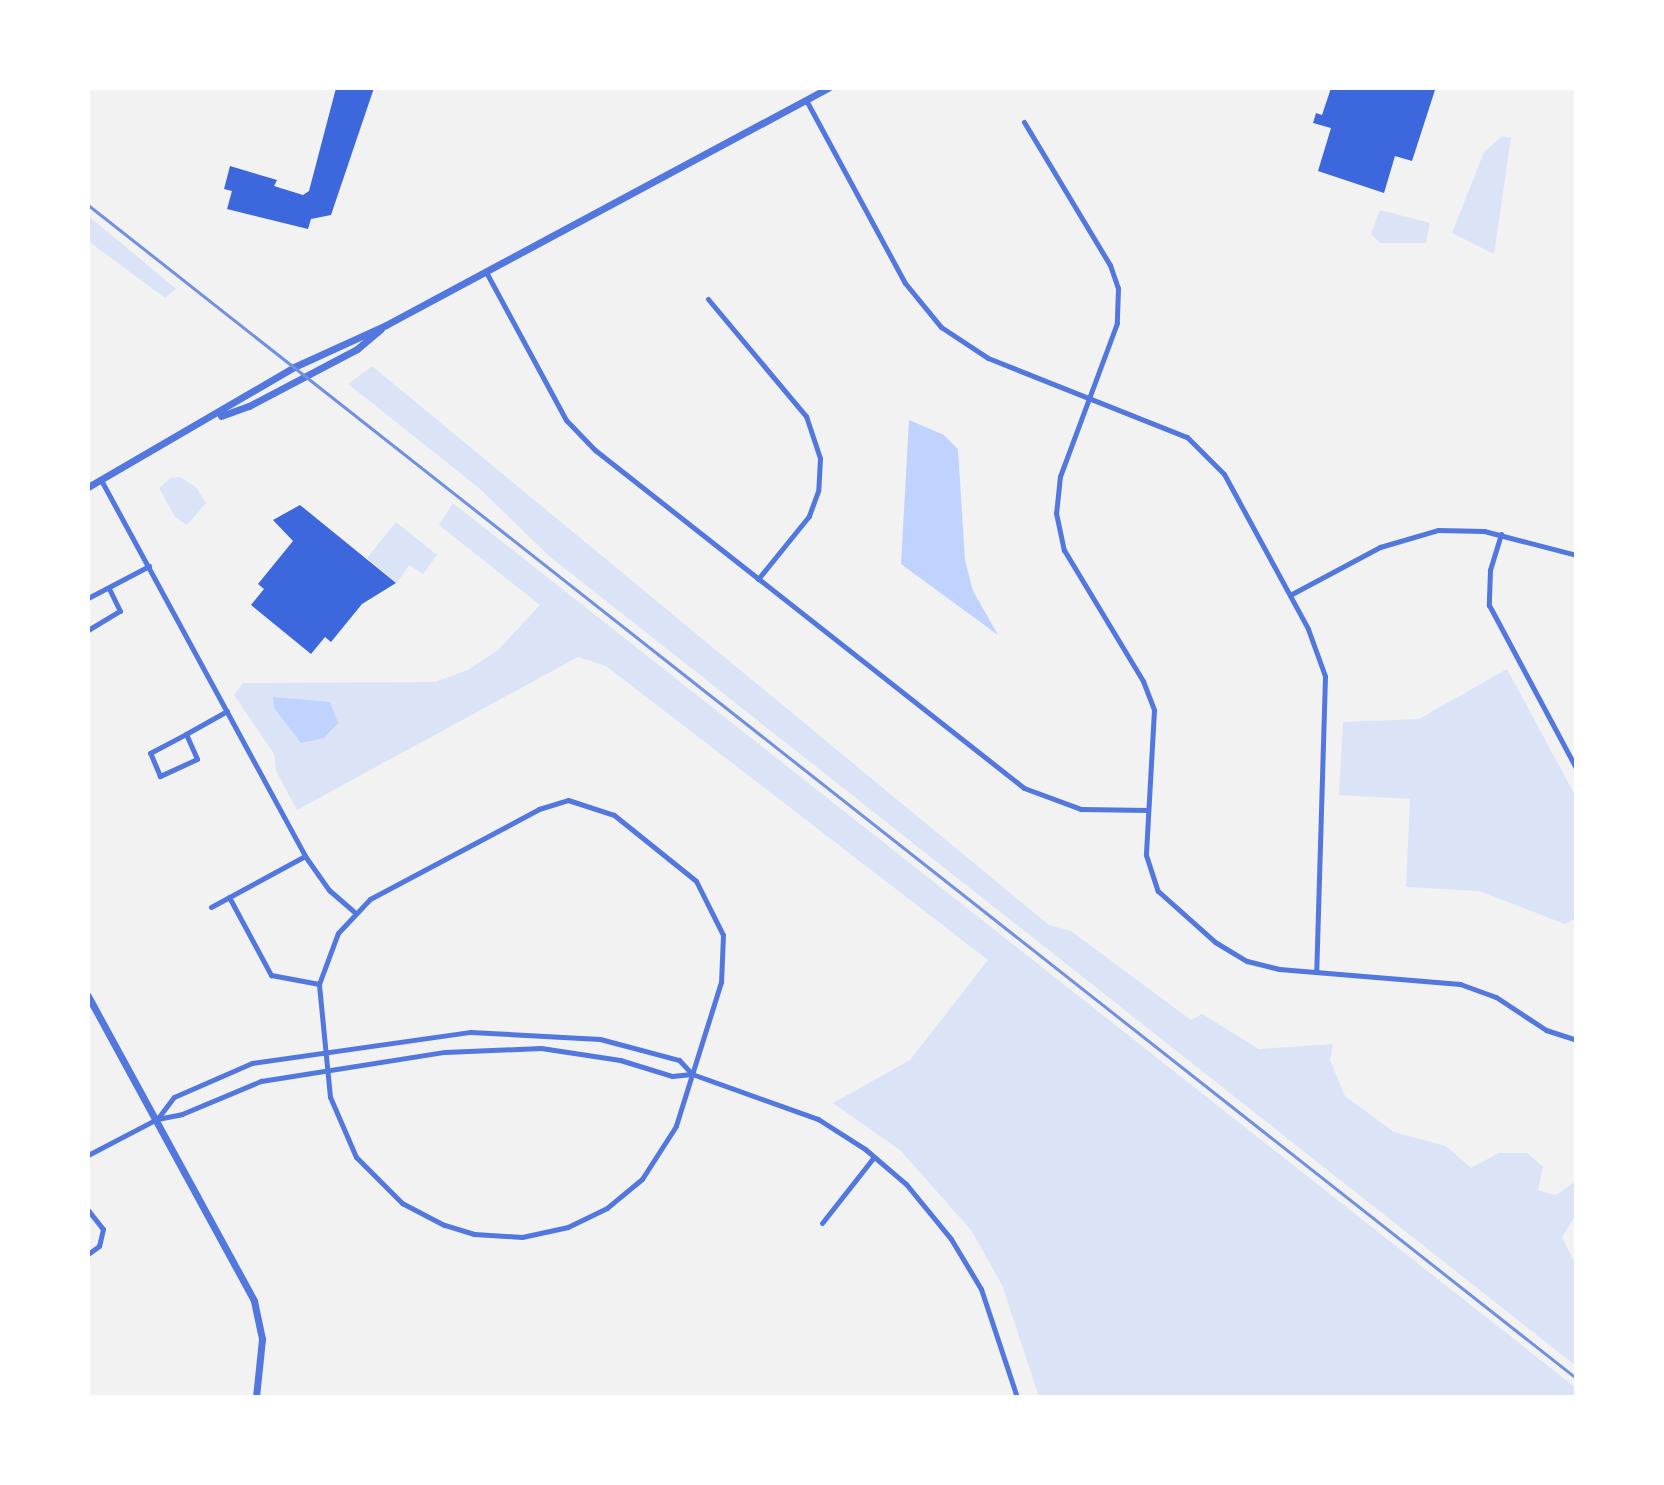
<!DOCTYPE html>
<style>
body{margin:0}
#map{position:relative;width:1664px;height:1485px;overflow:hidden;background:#f2f2f2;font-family:Georgia,serif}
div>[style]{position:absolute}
.green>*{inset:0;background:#dbe4f7}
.water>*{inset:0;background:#bfd3fe}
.building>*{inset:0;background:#3d67dc}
.minor>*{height:5px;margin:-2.5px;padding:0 2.5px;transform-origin:2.5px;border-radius:2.5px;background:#5277de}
.tertiary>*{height:7px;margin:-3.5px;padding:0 3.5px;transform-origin:3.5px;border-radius:3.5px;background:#5277de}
.rail>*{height:3px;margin:-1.5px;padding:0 1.5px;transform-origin:1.5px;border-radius:1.5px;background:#7290e2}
span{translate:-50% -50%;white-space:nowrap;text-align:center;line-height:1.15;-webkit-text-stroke:8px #fff;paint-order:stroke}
.frame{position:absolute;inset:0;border:90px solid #fff;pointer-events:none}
</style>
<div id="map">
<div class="green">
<i style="clip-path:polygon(1502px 136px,1511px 138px,1494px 254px,1452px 233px,1484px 152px)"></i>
<i style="clip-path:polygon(1380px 210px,1430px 223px,1426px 243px,1380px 243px,1371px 234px)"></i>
<i style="clip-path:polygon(88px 216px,120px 242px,176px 289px,165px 298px,88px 241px)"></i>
<i style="clip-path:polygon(372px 366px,1049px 925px,1071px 931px,1191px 1020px,1202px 1014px,1259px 1049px,1333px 1044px,1330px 1060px,1345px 1096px,1394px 1132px,1446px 1146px,1471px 1168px,1499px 1153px,1527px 1153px,1543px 1167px,1538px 1190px,1547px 1193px,1556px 1195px,1576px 1181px,1576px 1215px,1562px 1237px,1576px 1265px,1576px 1366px,549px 556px,479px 488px,348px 384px)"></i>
<i style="clip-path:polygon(180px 477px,196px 487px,206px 503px,187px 525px,175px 517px,159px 488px,170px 478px)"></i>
<i style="clip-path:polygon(453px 503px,1576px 1388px,1576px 1397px,1039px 1397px,1002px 1285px,971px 1230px,901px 1151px,833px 1103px,910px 1060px,988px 960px,606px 666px,578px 657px,297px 810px,276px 771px,274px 754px,234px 695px,243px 683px,435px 682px,468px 670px,498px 650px,540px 605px,439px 525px)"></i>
<i style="clip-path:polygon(396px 522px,437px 555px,423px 574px,409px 565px,397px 583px,367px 558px)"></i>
<i style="clip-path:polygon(1507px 669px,1576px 797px,1576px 918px,1565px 924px,1479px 891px,1406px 887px,1410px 799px,1339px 795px,1343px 722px,1419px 719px)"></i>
</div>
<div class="water">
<i style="clip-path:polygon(909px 420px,944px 435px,958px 449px,965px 560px,973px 591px,998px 635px,901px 564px)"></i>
<i style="clip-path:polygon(273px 697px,330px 702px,338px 723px,324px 738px,301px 743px,274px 708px)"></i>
</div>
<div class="building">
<i style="clip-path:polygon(336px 88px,374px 88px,331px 215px,311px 219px,308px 229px,227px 209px,232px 191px,224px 189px,230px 166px,277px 180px,274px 186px,303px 195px,309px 191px)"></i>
<i style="clip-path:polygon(1331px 88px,1435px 90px,1412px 161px,1395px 156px,1384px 193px,1318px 171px,1331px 128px,1313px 123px,1316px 113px,1322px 115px)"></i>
<i style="clip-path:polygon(300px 505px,396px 583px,362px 604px,331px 642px,325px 637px,311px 654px,251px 605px,264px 589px,258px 584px,293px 541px,273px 520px)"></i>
</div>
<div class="minor">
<i style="left:806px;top:100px;width:208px;rotate:61.6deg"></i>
<i style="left:905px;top:283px;width:57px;rotate:50.7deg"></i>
<i style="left:941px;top:327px;width:56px;rotate:33.4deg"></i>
<i style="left:988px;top:358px;width:214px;rotate:21.7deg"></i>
<i style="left:1187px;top:437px;width:52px;rotate:45deg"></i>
<i style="left:1224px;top:474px;width:176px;rotate:61.5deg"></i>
<i style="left:1308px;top:629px;width:50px;rotate:70.1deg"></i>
<i style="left:1325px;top:676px;width:295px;rotate:91.7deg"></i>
<i style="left:1024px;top:122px;width:167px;rotate:59deg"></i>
<i style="left:1110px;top:265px;width:24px;rotate:71deg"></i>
<i style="left:1118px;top:288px;width:35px;rotate:92deg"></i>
<i style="left:1117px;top:323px;width:163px;rotate:110.4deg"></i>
<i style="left:1060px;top:476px;width:37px;rotate:96deg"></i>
<i style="left:1056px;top:513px;width:38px;rotate:78deg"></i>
<i style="left:1064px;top:550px;width:153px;rotate:58.9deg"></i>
<i style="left:1143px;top:681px;width:31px;rotate:69deg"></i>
<i style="left:1154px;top:710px;width:145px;rotate:93.2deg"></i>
<i style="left:1146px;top:855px;width:38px;rotate:72deg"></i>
<i style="left:1158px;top:891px;width:76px;rotate:41.8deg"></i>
<i style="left:1215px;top:942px;width:37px;rotate:31deg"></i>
<i style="left:1247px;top:961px;width:33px;rotate:14deg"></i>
<i style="left:1279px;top:969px;width:182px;rotate:4.7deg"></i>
<i style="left:1460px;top:984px;width:38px;rotate:20deg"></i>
<i style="left:1496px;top:997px;width:60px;rotate:33.4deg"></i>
<i style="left:1546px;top:1030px;width:32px;rotate:18deg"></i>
<i style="left:486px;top:272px;width:168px;rotate:61.6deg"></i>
<i style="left:566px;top:420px;width:42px;rotate:46deg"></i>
<i style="left:595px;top:450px;width:546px;rotate:38.23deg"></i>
<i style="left:1024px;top:788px;width:61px;rotate:20.2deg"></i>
<i style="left:1081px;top:809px;width:67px;rotate:0.9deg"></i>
<i style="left:708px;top:299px;width:153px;rotate:50.1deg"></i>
<i style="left:806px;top:416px;width:44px;rotate:71.6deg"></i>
<i style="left:820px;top:458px;width:33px;rotate:93deg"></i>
<i style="left:818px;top:491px;width:27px;rotate:110deg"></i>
<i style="left:809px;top:516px;width:81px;rotate:129deg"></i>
<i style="left:101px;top:480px;width:428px;rotate:61.5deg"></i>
<i style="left:305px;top:856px;width:42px;rotate:54.8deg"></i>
<i style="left:329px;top:890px;width:33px;rotate:41deg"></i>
<i style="left:1501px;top:534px;width:38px;rotate:107deg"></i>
<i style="left:1490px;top:570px;width:35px;rotate:92deg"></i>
<i style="left:1489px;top:605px;width:185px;rotate:61.9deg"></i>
<i style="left:1290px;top:595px;width:102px;rotate:-28.1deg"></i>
<i style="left:1380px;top:547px;width:60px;rotate:-16.3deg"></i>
<i style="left:1438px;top:530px;width:46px;rotate:1.2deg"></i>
<i style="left:1484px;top:531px;width:95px;rotate:14.6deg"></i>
<i style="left:88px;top:598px;width:69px;rotate:-27.7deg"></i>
<i style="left:88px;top:630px;width:37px;rotate:-31deg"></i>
<i style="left:120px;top:611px;width:25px;rotate:-116deg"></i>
<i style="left:186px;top:734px;width:27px;rotate:66deg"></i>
<i style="left:197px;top:759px;width:41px;rotate:155.3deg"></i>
<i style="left:160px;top:776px;width:25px;rotate:-113deg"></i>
<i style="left:150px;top:753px;width:41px;rotate:-27.8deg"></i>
<i style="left:186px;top:734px;width:47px;rotate:-29.3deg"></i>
<i style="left:568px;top:800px;width:48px;rotate:18.1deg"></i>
<i style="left:614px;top:815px;width:105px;rotate:38.8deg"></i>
<i style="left:696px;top:881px;width:60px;rotate:63.4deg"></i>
<i style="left:723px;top:935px;width:47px;rotate:92.4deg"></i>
<i style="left:721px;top:982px;width:151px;rotate:107.4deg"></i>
<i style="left:676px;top:1126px;width:63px;rotate:122.7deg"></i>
<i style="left:642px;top:1179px;width:45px;rotate:140.4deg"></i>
<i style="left:607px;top:1208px;width:43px;rotate:154deg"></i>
<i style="left:568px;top:1227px;width:47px;rotate:167.7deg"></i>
<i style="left:522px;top:1237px;width:48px;rotate:-176.4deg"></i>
<i style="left:474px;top:1234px;width:31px;rotate:-163deg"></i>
<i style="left:444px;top:1225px;width:47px;rotate:-152.4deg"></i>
<i style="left:402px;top:1203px;width:65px;rotate:-135deg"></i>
<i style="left:356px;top:1157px;width:65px;rotate:-113.4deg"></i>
<i style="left:330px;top:1097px;width:114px;rotate:-95.6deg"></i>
<i style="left:319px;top:984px;width:54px;rotate:-69.6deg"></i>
<i style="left:338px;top:933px;width:47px;rotate:-46.7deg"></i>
<i style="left:370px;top:899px;width:191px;rotate:-28deg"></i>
<i style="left:539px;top:809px;width:30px;rotate:-17deg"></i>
<i style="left:229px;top:897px;width:89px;rotate:61.7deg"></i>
<i style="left:271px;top:975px;width:49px;rotate:10.6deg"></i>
<i style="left:211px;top:907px;width:107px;rotate:-28.5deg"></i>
<i style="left:158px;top:1118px;width:26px;rotate:-53deg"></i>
<i style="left:174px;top:1097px;width:85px;rotate:-23.6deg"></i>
<i style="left:252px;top:1063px;width:221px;rotate:-8.1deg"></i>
<i style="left:471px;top:1032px;width:129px;rotate:3.1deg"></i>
<i style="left:600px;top:1039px;width:82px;rotate:14.9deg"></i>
<i style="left:679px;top:1060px;width:18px;rotate:47deg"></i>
<i style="left:88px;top:1155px;width:78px;rotate:-27.6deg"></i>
<i style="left:157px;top:1119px;width:25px;rotate:-11deg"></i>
<i style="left:182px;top:1114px;width:86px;rotate:-22.7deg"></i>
<i style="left:261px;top:1081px;width:186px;rotate:-9deg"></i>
<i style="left:445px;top:1052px;width:96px;rotate:-2.4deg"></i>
<i style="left:541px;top:1048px;width:80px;rotate:8.6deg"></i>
<i style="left:620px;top:1060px;width:54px;rotate:17.1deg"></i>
<i style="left:672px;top:1076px;width:20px;rotate:-6deg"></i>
<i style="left:692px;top:1074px;width:134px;rotate:19.7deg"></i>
<i style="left:818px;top:1119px;width:56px;rotate:32.6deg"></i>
<i style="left:865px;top:1149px;width:54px;rotate:40.5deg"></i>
<i style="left:906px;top:1184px;width:71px;rotate:50.7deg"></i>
<i style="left:951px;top:1239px;width:58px;rotate:59deg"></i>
<i style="left:981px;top:1289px;width:114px;rotate:71.6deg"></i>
<i style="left:88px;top:1210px;width:24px;rotate:52deg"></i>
<i style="left:103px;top:1229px;width:17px;rotate:103deg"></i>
<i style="left:99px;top:1246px;width:14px;rotate:144deg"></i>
<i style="left:822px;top:1223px;width:84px;rotate:-51.8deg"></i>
</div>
<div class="tertiary">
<i style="left:221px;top:416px;width:30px;rotate:-20deg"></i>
<i style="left:249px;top:406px;width:122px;rotate:-27.8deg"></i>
<i style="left:357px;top:349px;width:31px;rotate:-40deg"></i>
<i style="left:88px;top:487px;width:238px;rotate:-30.2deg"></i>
<i style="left:294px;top:367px;width:101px;rotate:-24.5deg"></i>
<i style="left:386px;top:325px;width:502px;rotate:-28.2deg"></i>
<i style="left:88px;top:996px;width:347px;rotate:61.4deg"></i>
<i style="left:254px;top:1301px;width:39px;rotate:78deg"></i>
<i style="left:262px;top:1339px;width:58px;rotate:95.9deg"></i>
</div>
<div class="rail">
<i style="left:88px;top:205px;width:1895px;rotate:38.25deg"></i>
</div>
<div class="frame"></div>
</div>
